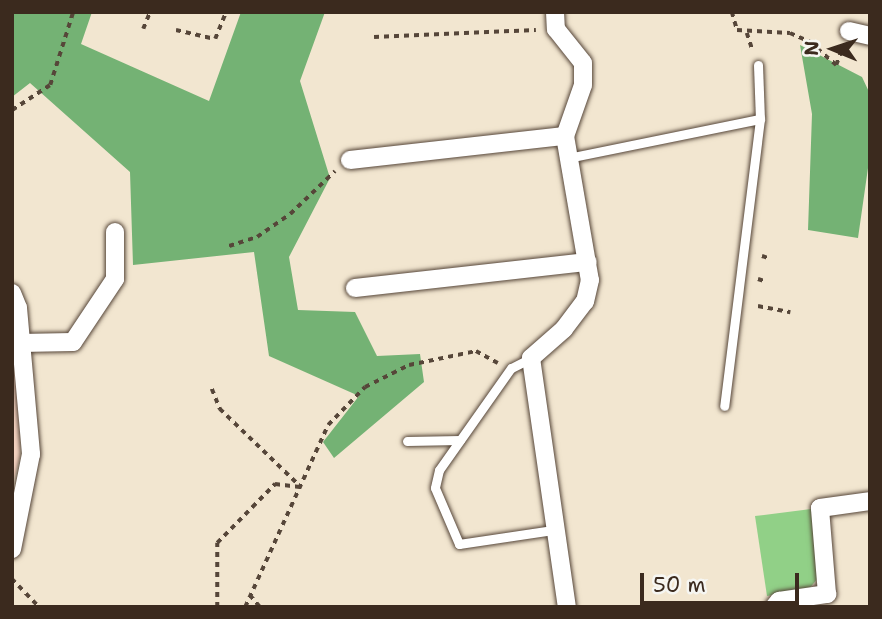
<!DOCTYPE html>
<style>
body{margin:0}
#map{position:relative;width:882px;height:619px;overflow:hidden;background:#f2e6d0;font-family:"Shantell Sans",sans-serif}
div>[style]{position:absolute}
.built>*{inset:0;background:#f5d3c1}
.green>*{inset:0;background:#91d087}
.forest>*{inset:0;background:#74b274}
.path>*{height:3.5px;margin-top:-1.75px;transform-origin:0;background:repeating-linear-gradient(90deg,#564639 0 5px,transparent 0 10px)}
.roads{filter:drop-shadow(0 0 2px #564639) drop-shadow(0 0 2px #564639)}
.lane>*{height:9px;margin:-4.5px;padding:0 4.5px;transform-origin:4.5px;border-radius:4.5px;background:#fff}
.street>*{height:18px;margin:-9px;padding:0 9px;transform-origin:9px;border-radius:9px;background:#fff}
span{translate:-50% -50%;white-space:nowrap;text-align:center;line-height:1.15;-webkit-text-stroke:5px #f6f6f2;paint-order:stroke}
.frame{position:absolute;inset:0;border:14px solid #3b2a1e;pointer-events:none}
.north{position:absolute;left:798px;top:14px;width:70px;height:70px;-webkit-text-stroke:5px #f6f6f2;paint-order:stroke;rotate:272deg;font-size:19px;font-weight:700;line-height:28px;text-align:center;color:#3b2a1e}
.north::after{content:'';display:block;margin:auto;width:24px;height:32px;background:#3b2a1e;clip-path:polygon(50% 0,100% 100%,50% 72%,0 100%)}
.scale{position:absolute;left:640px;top:573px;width:159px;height:32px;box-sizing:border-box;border:4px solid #3b2a1e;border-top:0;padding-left:9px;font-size:21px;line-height:24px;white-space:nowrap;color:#3b2a1e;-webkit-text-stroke:5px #f6f6f2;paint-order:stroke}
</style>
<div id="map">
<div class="built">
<i style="clip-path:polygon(12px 310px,21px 382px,20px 457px,12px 487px)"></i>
</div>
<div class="green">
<i style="clip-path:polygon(811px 509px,818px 578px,809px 589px,767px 596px,755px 516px)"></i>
</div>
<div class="forest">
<i style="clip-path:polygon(12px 12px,92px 12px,81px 44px,209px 101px,241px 12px,325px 12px,300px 81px,330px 178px,289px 257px,298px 310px,355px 312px,377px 356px,420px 354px,424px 382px,334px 458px,323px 442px,359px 396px,269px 356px,254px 252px,133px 265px,130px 172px,30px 83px,12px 97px)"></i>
<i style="clip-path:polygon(800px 45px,862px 77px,870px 94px,870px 154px,858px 238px,808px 230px,812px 114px)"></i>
</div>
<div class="path">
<i style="left:732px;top:12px;width:19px;rotate:74deg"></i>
<i style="left:737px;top:30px;width:53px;rotate:3.2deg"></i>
<i style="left:790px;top:33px;width:22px;rotate:24deg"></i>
<i style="left:810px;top:42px;width:35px;rotate:41deg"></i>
<i style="left:836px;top:65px;width:17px;rotate:-69deg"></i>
<i style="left:143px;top:29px;width:18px;rotate:-68deg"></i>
<i style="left:176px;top:30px;width:40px;rotate:13deg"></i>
<i style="left:215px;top:39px;width:29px;rotate:-68deg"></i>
<i style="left:747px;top:33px;width:19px;rotate:72deg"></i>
<i style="left:374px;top:37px;width:162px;rotate:-2.5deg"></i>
<i style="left:12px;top:110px;width:45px;rotate:-33.3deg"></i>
<i style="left:50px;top:85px;width:77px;rotate:-72.5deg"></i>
<i style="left:229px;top:246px;width:29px;rotate:-18deg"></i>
<i style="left:257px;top:237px;width:40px;rotate:-34.9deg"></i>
<i style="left:290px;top:214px;width:62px;rotate:-43.7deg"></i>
<i style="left:762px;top:256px;width:6px;rotate:18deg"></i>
<i style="left:758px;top:279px;width:6px;rotate:18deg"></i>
<i style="left:758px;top:306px;width:33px;rotate:11deg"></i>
<i style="left:212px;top:389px;width:22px;rotate:68deg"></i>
<i style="left:220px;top:409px;width:110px;rotate:43.9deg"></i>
<i style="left:12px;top:579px;width:39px;rotate:46deg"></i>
<i style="left:250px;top:595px;width:16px;rotate:50deg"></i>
<i style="left:217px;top:607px;width:64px;rotate:-90deg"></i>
<i style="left:217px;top:543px;width:83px;rotate:-45.5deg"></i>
<i style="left:275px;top:484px;width:25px;rotate:7deg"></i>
<i style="left:245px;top:607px;width:200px;rotate:-65.5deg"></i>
<i style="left:328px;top:425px;width:53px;rotate:-45.8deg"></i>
<i style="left:365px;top:387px;width:49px;rotate:-26.6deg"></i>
<i style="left:409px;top:365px;width:68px;rotate:-11.8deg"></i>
<i style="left:476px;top:351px;width:25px;rotate:29deg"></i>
</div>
<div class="roads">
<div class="lane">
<i style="left:758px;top:65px;width:54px;rotate:87.9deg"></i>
<i style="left:568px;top:158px;width:196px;rotate:-11.5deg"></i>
<i style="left:760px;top:119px;width:289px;rotate:97.1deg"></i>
<i style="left:531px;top:358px;width:22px;rotate:153deg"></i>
<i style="left:511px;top:368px;width:125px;rotate:125.2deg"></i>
<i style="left:439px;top:470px;width:18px;rotate:103deg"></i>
<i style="left:435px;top:488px;width:61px;rotate:66.8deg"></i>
<i style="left:459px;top:544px;width:95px;rotate:-8.5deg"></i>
<i style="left:407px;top:441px;width:53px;rotate:-1.1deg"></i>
</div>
<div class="street">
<i style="left:555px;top:12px;width:17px;rotate:87deg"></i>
<i style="left:556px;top:29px;width:43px;rotate:51.5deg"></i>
<i style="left:583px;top:63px;width:22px;rotate:90deg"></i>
<i style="left:583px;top:85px;width:54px;rotate:109.4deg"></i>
<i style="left:565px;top:136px;width:146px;rotate:80.2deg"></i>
<i style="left:590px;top:280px;width:22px;rotate:103deg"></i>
<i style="left:585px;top:301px;width:35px;rotate:127deg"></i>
<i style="left:564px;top:329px;width:44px;rotate:138.7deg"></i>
<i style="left:531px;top:358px;width:252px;rotate:81.8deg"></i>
<i style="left:849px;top:31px;width:22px;rotate:13deg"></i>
<i style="left:350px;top:160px;width:216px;rotate:-6.4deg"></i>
<i style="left:355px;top:288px;width:234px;rotate:-6.4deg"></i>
<i style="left:12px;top:293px;width:16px;rotate:68deg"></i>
<i style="left:18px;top:308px;width:147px;rotate:84.9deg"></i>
<i style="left:31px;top:454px;width:97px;rotate:101.3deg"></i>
<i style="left:20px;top:343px;width:53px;rotate:-1.1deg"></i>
<i style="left:73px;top:342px;width:76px;rotate:-56.3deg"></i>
<i style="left:115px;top:279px;width:47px;rotate:-90deg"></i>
<i style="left:774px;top:607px;width:8px;rotate:-50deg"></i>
<i style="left:779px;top:601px;width:49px;rotate:-8.3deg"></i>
<i style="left:827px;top:594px;width:86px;rotate:-94.7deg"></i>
<i style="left:820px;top:508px;width:50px;rotate:-8deg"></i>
</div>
</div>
<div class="frame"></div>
<div class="north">N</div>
<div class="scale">50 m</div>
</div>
